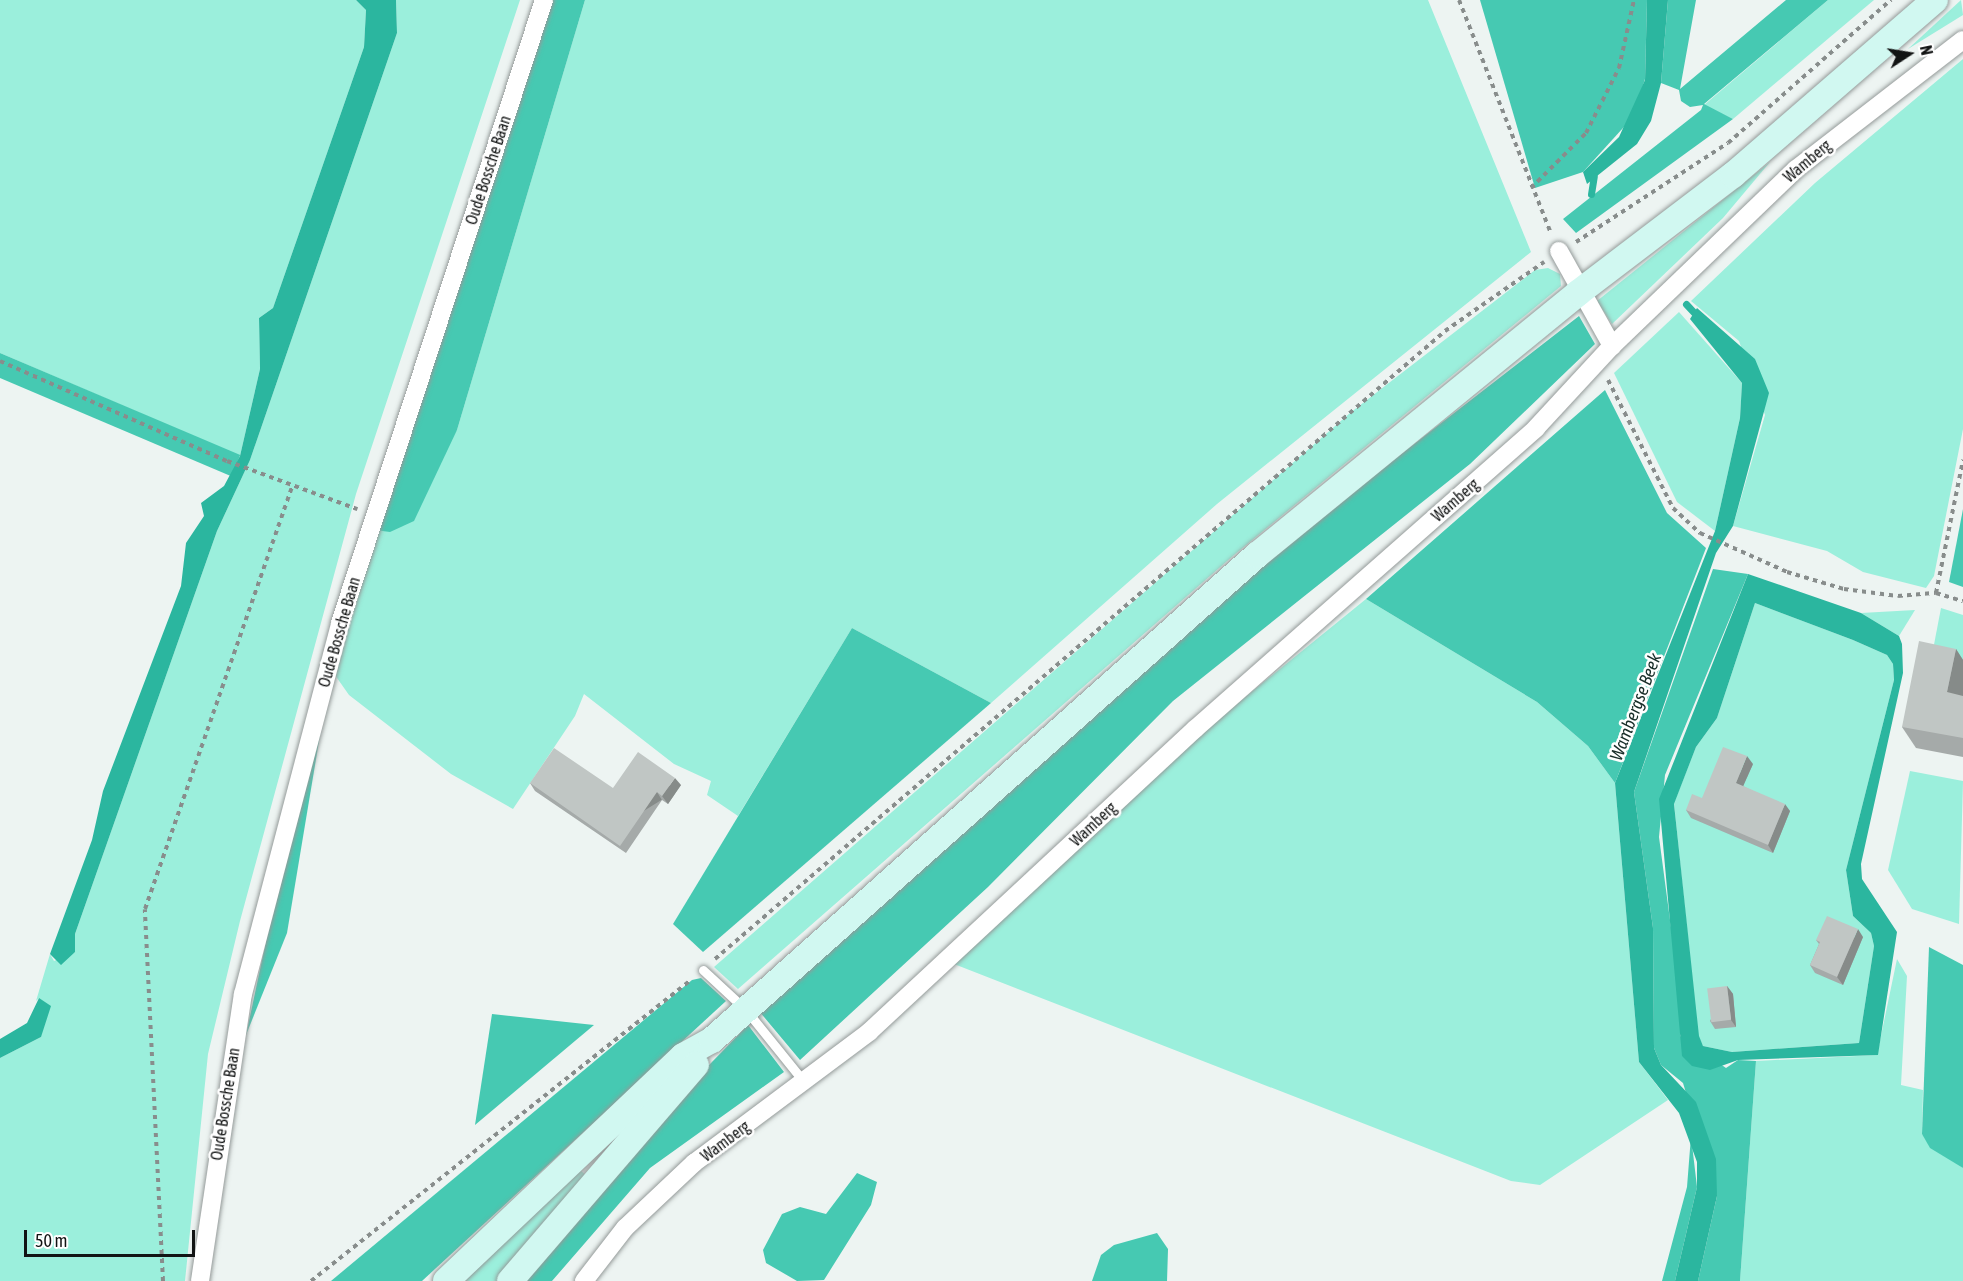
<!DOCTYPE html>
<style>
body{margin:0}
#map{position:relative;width:1963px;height:1281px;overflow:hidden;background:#edf4f2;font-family:"Asap Condensed",sans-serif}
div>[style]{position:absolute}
.green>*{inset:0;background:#9befdc}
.forest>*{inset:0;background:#46c9b2;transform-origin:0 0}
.water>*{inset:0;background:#2bb69f}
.stream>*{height:7px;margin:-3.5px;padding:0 3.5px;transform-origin:3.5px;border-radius:3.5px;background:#2bb69f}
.path>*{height:4px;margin-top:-2px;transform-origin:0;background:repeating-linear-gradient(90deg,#888d8c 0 4.5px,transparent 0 9px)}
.roads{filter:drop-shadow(0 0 2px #949a99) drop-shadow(0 0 2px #949a99)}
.lane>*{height:9px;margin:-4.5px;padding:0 4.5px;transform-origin:4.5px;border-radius:4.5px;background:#fff}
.street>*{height:18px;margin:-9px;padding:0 9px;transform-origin:9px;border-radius:9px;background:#fff}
.secondary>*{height:26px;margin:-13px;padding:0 13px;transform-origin:13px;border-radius:13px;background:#d1f8f1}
.wall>*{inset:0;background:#a5aaa9}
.shaded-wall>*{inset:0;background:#868b89;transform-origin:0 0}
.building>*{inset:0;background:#c0c6c4;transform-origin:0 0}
span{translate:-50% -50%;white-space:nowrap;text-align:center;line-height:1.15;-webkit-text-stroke:5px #fff;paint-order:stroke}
.street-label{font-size:16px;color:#121414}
.water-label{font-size:18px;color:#182e29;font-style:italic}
.north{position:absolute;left:1879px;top:24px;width:60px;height:60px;-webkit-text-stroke:4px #fff;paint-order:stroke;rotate:78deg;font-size:16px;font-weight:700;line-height:24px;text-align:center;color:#121414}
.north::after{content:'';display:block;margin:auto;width:21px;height:27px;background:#121414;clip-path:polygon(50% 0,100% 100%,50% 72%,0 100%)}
.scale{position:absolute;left:24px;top:1230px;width:171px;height:27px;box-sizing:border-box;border:3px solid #121414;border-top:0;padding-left:8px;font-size:18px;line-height:21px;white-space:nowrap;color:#121414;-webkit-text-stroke:4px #fff;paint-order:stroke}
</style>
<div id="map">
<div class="green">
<i style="clip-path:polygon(0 0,356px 0,366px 10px,364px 47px,273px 308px,259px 318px,260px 369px,240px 456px,0 353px)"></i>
<i style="clip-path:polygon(396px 0,520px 0,356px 494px,240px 921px,208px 1054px,185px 1281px,0 1281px,0 1058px,41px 1037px,39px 998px,36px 1001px,50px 954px,54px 961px,75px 952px,75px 934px,217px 531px,250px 460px,397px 33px)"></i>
<i style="clip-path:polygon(585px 0,1428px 0,1531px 252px,1217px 504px,991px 703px,852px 628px,738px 816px,707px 795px,711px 781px,674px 764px,584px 694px,575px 716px,513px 809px,451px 774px,349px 695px,330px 668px,375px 530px,457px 430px)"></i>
<i style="clip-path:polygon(1828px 0,1874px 0,1733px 119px,1704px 105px)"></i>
<i style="clip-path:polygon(1961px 0,1963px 15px,1908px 49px)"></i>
<i style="clip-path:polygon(1963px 59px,1963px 429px,1934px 576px,1926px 588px,1863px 572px,1827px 551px,1733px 526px,1765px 415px,1739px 341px,1691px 301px,1815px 183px)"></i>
<i style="clip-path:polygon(1770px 162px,1723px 218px,1612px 324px,1597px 301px)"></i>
<i style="clip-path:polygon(1548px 268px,1560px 274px,1561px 286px,1234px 555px,738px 989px,714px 967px,1350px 413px,1535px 270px)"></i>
<i style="clip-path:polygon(1679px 312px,1742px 383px,1740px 418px,1715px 531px,1677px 502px,1614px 373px)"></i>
<i style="clip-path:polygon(1366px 599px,1537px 702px,1588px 746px,1615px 783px,1639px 1062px,1668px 1100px,1540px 1185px,1511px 1181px,954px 964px,1180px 750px)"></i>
<i style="clip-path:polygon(1755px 603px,1853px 640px,1887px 655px,1893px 664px,1894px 680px,1846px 870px,1853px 916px,1871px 933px,1874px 946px,1859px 1043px,1732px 1052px,1703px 1046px,1698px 1036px,1674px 803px,1696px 747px,1717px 718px)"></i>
<i style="clip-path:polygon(1941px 608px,1963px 615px,1963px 661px,1932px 655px)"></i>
<i style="clip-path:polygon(1915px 610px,1899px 636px,1861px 613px)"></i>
<i style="clip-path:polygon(1910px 771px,1963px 781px,1959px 924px,1912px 909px,1888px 870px)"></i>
<i style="clip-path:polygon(1897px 959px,1907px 976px,1901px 1085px,1923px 1090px,1922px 1134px,1963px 1168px,1963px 1281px,1740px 1281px,1756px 1061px,1877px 1055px)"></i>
<i style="clip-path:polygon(576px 1167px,586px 1175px,502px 1281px,456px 1281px)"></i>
</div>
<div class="forest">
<i style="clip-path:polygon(548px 0,585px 0,457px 430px,414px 521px,390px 532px,375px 530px)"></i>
<i style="clip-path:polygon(1480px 0,1647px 0,1645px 79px,1633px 117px,1583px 172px,1535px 188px)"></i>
<i style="clip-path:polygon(1668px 0,1696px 0,1680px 89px,1786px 0,1828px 0,1704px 104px,1733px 119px,1576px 233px,1563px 219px,1701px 110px,1703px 105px,1690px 107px,1681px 101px,1679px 90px,1661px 83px)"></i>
<i style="clip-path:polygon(1579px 316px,1595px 344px,1470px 464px,1173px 701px,988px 887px,800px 1060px,759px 1011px,1284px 545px)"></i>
<i style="left:0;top:353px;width:261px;height:23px;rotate:23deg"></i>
<i style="clip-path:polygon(1605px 390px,1667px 513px,1706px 548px,1615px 783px,1588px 746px,1537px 702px,1366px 599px)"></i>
<i style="clip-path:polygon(1963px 509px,1963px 587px,1949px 582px)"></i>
<i style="clip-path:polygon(1713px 569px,1748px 574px,1665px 775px,1659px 837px,1681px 1003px,1680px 1036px,1726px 1068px,1738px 1060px,1756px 1061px,1740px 1281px,1698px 1281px,1717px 1196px,1683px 1083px,1661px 1065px,1654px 1048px,1653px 928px,1634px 792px)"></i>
<i style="clip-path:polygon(852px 628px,991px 703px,703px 952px,673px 924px)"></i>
<i style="clip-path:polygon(325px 705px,287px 933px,246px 1035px,280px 876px)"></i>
<i style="clip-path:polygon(1929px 947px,1963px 965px,1963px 1168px,1930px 1148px,1922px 1134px)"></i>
<i style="clip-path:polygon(701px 978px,726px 1001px,422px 1281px,331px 1281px,692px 980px)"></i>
<i style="clip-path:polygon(492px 1014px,594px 1025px,475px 1125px)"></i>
<i style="clip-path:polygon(748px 1025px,784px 1072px,650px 1168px,552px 1281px,518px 1281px,675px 1100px)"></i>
<i style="clip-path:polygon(1691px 1136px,1697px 1187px,1675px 1281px,1662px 1281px,1687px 1187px)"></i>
<i style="clip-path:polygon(857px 1173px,877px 1182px,871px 1205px,824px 1280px,797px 1281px,766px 1263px,763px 1250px,782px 1214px,800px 1207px,826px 1214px)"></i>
<i style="clip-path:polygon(1157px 1233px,1168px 1249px,1167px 1281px,1092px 1281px,1101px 1255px,1114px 1245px)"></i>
</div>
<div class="water">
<i style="clip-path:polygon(356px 0,396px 0,397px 33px,250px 460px,217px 531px,75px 934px,75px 952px,61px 965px,50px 954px,92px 840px,103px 791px,181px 586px,186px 543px,204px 516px,201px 503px,224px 486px,240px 456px,260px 369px,259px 318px,273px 308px,364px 47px,366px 10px)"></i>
<i style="clip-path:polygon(1668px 0,1661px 83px,1651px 121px,1637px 144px,1587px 184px,1583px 172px,1619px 137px,1645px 80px,1647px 0)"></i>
<i style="clip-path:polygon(1697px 308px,1755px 359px,1769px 393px,1733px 526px,1716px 553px,1634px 792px,1653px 928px,1654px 1048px,1661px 1065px,1696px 1102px,1716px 1159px,1717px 1196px,1698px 1281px,1675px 1281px,1697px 1187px,1697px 1162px,1679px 1113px,1639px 1062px,1615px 783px,1715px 531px,1740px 418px,1742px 383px,1690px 319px)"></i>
<i style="clip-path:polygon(evenodd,1748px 574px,1861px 613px,1899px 636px,1902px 644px,1903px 673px,1861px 864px,1862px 879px,1897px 932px,1878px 1055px,1738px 1060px,1710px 1070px,1692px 1066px,1682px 1056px,1659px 799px,1748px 574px,1755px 603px,1853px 640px,1887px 655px,1893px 664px,1894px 680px,1846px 870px,1853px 916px,1871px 933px,1874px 946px,1859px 1043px,1732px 1052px,1703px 1046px,1699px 1036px,1674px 804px,1696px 747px,1717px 718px,1755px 603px)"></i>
<i style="clip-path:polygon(39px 998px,51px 1006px,41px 1037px,0 1058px,0 1039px,27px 1023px)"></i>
</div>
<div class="stream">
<i style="left:1591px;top:194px;width:18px;rotate:-81deg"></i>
<i style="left:1686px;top:304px;width:19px;rotate:47deg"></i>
</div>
<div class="path">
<i style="left:1459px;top:0;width:251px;rotate:68.5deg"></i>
<i style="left:1531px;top:188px;width:78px;rotate:-45deg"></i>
<i style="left:1586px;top:133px;width:73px;rotate:-63.1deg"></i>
<i style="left:1619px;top:68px;width:70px;rotate:-77.6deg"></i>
<i style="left:1576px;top:242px;width:181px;rotate:-33.1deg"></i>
<i style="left:1728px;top:143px;width:217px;rotate:-41.3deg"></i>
<i style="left:0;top:361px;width:248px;rotate:23.8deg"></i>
<i style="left:227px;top:461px;width:139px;rotate:20.3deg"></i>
<i style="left:1608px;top:380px;width:144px;rotate:63.1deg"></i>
<i style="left:1673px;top:508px;width:37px;rotate:43deg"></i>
<i style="left:1700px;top:533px;width:95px;rotate:24.1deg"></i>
<i style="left:1787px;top:572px;width:59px;rotate:16.6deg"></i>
<i style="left:1844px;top:589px;width:54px;rotate:7.4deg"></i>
<i style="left:1898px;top:596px;width:38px;rotate:-5deg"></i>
<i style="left:1936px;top:593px;width:136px;rotate:-78.5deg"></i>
<i style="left:1936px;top:593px;width:28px;rotate:17deg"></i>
<i style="left:715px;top:959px;width:963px;rotate:-40.7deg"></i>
<i style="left:1445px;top:331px;width:121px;rotate:-34.9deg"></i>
<i style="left:163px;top:1281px;width:372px;rotate:-92.8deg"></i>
<i style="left:145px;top:909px;width:447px;rotate:-70.8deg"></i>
<i style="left:311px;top:1281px;width:485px;rotate:-38.4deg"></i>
</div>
<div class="roads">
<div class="lane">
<i style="left:703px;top:970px;width:59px;rotate:42.9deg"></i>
<i style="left:746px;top:1010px;width:92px;rotate:51.1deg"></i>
</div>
<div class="street">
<i style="left:1559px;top:251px;width:109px;rotate:60.8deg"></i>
<i style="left:200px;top:1281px;width:290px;rotate:-81.5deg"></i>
<i style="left:243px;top:994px;width:383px;rotate:-75.3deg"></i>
<i style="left:340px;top:623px;width:656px;rotate:-71.87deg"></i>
<i style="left:584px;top:1281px;width:67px;rotate:-52.3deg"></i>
<i style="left:625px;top:1228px;width:95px;rotate:-43.3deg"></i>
<i style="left:694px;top:1163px;width:219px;rotate:-36.8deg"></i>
<i style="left:869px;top:1032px;width:445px;rotate:-42.9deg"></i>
<i style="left:1195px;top:729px;width:455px;rotate:-41.4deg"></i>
<i style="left:1536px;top:428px;width:112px;rotate:-47.2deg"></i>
<i style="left:1612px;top:346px;width:255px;rotate:-43.9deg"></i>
<i style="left:1796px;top:169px;width:211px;rotate:-37.7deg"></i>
</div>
<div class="secondary">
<i style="left:446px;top:1281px;width:327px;rotate:-43.5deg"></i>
<i style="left:683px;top:1056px;width:33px;rotate:-29deg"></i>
<i style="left:712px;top:1040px;width:730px;rotate:-41.67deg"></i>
<i style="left:1257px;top:555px;width:414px;rotate:-39.2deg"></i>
<i style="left:1578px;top:293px;width:195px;rotate:-37.3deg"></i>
<i style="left:1733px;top:175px;width:267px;rotate:-40.9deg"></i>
<i style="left:510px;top:1281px;width:285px;rotate:-49.3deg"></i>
</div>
</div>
<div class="wall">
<i style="clip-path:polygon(1956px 649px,1963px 660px,1963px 757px,1916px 748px,1902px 727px)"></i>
<i style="clip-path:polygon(1753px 764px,1743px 786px,1790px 811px,1773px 853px,1691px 818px,1686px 810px)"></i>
<i style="clip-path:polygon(530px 783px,613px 788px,681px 785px,668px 804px,662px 800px,626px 853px,535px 791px)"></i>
<i style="clip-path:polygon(1863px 937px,1843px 985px,1815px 973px,1810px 965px,1819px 944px,1816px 940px)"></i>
<i style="clip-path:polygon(1727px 986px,1733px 994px,1736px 1027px,1715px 1029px,1710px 1021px)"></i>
</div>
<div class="shaded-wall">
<i style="clip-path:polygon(1956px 649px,1963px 660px,1963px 709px,1947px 692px)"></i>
<i style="clip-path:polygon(1747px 756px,1753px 764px,1741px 791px,1736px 783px)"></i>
<i style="clip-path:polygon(675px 778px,681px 785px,668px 804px,662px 796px)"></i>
<i style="left:657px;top:792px;width:9px;height:65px;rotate:58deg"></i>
<i style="clip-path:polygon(1785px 804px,1790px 811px,1773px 853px,1768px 845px)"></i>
<i style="clip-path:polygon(1858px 929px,1863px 937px,1843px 985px,1837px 977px)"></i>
<i style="clip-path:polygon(1727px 986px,1733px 994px,1736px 1027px,1731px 1020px)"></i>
</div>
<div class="building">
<i style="clip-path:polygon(1919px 641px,1956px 649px,1947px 692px,1963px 696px,1963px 738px,1902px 727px)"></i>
<i style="clip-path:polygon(1723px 747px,1747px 756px,1736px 783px,1785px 804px,1768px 845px,1686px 810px,1692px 794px,1702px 798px)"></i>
<i style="clip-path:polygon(554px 748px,613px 788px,638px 752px,675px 778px,662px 796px,657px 792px,620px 846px,530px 783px)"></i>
<i style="clip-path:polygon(1827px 916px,1858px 929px,1837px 977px,1810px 965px,1820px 942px,1816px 940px)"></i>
<i style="left:1727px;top:986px;width:34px;height:20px;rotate:83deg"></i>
</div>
<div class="street-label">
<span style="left:1807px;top:161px;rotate:-40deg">Wamberg</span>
<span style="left:488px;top:170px;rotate:-72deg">Oude Bossche Baan</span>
<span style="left:1455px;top:500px;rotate:-41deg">Wamberg</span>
<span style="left:339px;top:632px;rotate:-74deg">Oude Bossche Baan</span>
<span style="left:1093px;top:824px;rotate:-43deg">Wamberg</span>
<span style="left:225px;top:1104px;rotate:-81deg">Oude Bossche Baan</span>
<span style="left:725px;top:1141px;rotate:-37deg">Wamberg</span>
</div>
<div class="water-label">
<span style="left:1636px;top:707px;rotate:-69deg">Wambergse Beek</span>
</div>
<div class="north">N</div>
<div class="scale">50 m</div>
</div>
